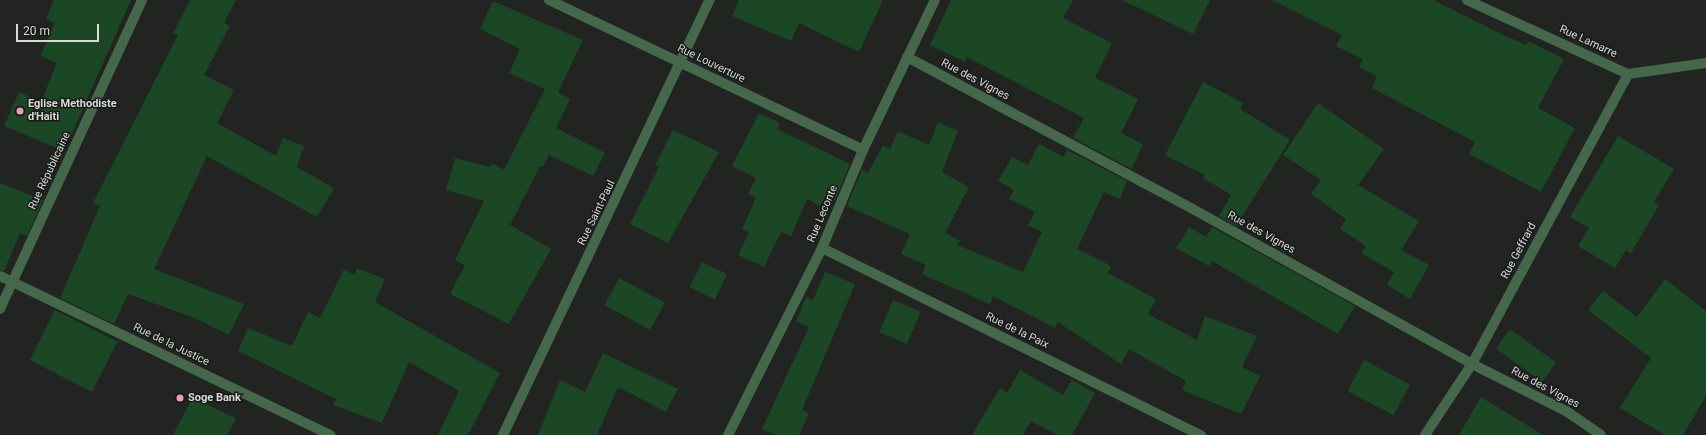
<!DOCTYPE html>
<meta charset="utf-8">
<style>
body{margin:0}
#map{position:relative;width:1706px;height:435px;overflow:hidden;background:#222422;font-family:Roboto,sans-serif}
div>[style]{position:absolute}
.building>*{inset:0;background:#1b4725;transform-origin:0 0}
.minor>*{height:10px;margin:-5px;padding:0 5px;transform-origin:5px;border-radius:5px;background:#45674a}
.dots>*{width:11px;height:11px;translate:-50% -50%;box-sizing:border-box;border:2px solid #181b18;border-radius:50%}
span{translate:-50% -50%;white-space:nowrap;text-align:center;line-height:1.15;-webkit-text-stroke:3px #181b18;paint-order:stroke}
.street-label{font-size:11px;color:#d8dad8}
.poi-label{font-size:11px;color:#d8dad8;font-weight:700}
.left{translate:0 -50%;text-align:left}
.scale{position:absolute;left:16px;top:24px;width:83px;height:18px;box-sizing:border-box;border:2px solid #d8dad8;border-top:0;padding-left:5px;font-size:12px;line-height:14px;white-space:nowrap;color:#d8dad8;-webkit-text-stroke:3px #181b18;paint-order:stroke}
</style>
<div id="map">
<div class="building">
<i style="clip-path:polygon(54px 0,131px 0,64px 151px,4px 126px,19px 92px,41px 102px,57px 63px,40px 56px,55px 23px,46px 19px)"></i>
<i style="clip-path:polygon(190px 0,236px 0,224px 23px,230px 26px,204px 75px,234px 90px,217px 123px,276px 156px,283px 138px,304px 146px,297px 167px,334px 188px,317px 217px,207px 156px,154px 269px,244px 304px,229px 335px,195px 318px,128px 294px,114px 324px,60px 298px,100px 206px,93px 203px,178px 35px,173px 33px)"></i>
<i style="clip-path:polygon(739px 0,883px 0,859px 52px,799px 23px,791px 41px,732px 16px)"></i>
<i style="clip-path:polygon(951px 0,1073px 0,1063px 18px,1112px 43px,1095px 78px,1138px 99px,1121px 133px,1143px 144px,1132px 169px,1073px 138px,1084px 118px,967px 57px,965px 62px,930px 45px)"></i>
<i style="clip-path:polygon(1122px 0,1210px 0,1193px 34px)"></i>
<i style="clip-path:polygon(1272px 0,1433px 0,1499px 33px,1526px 45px,1528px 41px,1564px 59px,1538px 108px,1575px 128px,1541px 192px,1469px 154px,1475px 142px,1372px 88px,1377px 76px,1359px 67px,1363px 59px,1336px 46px,1342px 35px)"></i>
<i style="clip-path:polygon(493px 1px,583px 40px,558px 92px,570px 99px,556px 128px,605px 153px,593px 176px,549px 155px,543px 167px,540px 166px,510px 225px,551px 249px,509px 324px,450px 294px,465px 265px,455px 260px,484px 201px,446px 190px,455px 158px,490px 167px,492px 163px,504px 170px,545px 89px,509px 73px,520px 49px,480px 29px)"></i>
<i style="clip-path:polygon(1203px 82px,1243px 103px,1240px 109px,1290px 140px,1236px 226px,1219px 216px,1231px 195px,1203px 178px,1205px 175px,1165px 155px)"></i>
<i style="clip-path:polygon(1318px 103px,1384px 149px,1358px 185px,1419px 221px,1401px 250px,1429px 265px,1410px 299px,1387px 285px,1394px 272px,1361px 253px,1366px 246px,1340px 229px,1346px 219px,1311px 194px,1321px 180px,1283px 155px)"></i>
<i style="clip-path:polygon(759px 113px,780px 123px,777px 129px,850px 164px,835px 200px,825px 196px,820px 206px,807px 199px,791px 236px,781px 232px,764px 267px,738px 255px,749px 232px,742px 229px,756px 198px,748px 194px,756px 178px,732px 166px)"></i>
<i style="clip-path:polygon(938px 122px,958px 131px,942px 172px,969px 187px,945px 233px,960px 241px,957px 245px,1023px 272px,1042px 232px,1028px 225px,1035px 212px,1009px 199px,1014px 190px,998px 181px,1012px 157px,1028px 165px,1039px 144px,1064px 157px,1067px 150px,1127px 181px,1120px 199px,1104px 192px,1077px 249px,1111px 266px,1108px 273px,1156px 299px,1148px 314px,1197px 340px,1205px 316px,1257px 336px,1242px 367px,1260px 376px,1241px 414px,1182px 390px,1186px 381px,1129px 349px,1121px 364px,1058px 322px,1055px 328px,993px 296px,990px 304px,922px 274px,926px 265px,901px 254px,910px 234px,847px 206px,862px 170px,868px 173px,883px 145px,890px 149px,898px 131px,929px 145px)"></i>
<i style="clip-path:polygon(673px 130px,719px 152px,668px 243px,630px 224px,659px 167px,655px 165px)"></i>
<i style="clip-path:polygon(1618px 136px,1674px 169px,1654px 202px,1659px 205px,1631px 253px,1626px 250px,1615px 268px,1578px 246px,1589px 228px,1570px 217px)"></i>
<i style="clip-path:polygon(0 183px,43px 200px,27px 236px,20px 233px,4px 271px,0 270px)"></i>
<i style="clip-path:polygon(1189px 227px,1206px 237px,1212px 227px,1355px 306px,1338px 334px,1212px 261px,1209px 266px,1176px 248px)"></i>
<i style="left:702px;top:262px;width:28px;height:28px;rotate:26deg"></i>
<i style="clip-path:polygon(357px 268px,385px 279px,375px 302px,500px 373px,468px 435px,438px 435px,459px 391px,409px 362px,382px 423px,333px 405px,336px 399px,238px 351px,248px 328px,292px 346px,308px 312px,320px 318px,344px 269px,354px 275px)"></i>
<i style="clip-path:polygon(825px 272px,855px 284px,802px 410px,809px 413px,799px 435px,775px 435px,762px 429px,809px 327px,796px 321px,806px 297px,813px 300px)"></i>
<i style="left:619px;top:278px;width:52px;height:31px;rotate:28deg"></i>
<i style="clip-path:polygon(1665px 279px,1706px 311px,1706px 396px,1683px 435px,1665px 435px,1620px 408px,1651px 358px,1588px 310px,1603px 291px,1637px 317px)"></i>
<i style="left:893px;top:300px;width:30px;height:35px;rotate:23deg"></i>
<i style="left:55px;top:310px;width:70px;height:56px;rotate:27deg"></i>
<i style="left:1510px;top:329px;width:57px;height:24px;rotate:36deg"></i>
<i style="clip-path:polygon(603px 353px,678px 389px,666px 412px,618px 387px,597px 435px,538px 435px,560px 380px,585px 392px)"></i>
<i style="left:1364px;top:360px;width:52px;height:35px;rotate:28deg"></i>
<i style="clip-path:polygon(1020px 370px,1063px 395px,1072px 380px,1095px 393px,1072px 435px,1058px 435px,1031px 421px,1023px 435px,972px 435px,1000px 388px,1007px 393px)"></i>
<i style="clip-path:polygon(1481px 397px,1543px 435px,1459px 435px)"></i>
<i style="clip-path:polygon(192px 398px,236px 418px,228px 435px,173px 435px)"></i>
</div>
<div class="minor">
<i style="left:549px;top:0;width:348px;rotate:25.5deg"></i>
<i style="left:1467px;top:0;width:177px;rotate:24.7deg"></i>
<i style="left:1628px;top:74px;width:79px;rotate:-8deg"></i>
<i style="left:907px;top:57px;width:322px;rotate:28deg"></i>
<i style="left:1191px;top:208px;width:321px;rotate:29deg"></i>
<i style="left:1472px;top:364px;width:105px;rotate:26.6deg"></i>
<i style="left:1566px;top:411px;width:42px;rotate:34.4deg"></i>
<i style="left:822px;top:248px;width:423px;rotate:26.3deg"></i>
<i style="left:0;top:276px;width:367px;rotate:25.7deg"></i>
<i style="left:0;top:309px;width:340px;rotate:-65.3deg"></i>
<i style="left:503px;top:435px;width:482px;rotate:-64.6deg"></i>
<i style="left:728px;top:435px;width:209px;rotate:-63.3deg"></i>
<i style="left:822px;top:248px;width:106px;rotate:-67.3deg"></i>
<i style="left:863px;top:150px;width:166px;rotate:-64.4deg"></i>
<i style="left:1425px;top:435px;width:85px;rotate:-56.5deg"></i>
<i style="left:1472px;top:364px;width:329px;rotate:-61.7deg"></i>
</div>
<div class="dots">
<i style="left:20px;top:111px;background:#f09ab7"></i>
<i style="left:180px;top:398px;background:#f09ab7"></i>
</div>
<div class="street-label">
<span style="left:1588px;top:42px;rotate:25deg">Rue Lamarre</span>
<span style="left:711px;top:64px;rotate:26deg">Rue Louverture</span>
<span style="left:975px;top:80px;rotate:28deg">Rue des Vignes</span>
<span style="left:50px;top:171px;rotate:-65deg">Rue Républicaine</span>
<span style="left:597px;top:213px;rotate:-64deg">Rue Saint-Paul</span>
<span style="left:823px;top:214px;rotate:-67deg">Rue Leconte</span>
<span style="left:1261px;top:233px;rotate:29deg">Rue des Vignes</span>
<span style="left:1519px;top:251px;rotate:-62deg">Rue Geffrard</span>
<span style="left:1017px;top:331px;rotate:26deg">Rue de la Paix</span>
<span style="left:171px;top:345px;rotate:26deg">Rue de la Justice</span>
<span style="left:1545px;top:388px;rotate:28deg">Rue des Vignes</span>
</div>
<div class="poi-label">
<span class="left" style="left:28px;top:111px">Eglise Methodiste<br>d'Haiti</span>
<span class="left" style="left:188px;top:398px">Soge Bank</span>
</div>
<div class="scale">20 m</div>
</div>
